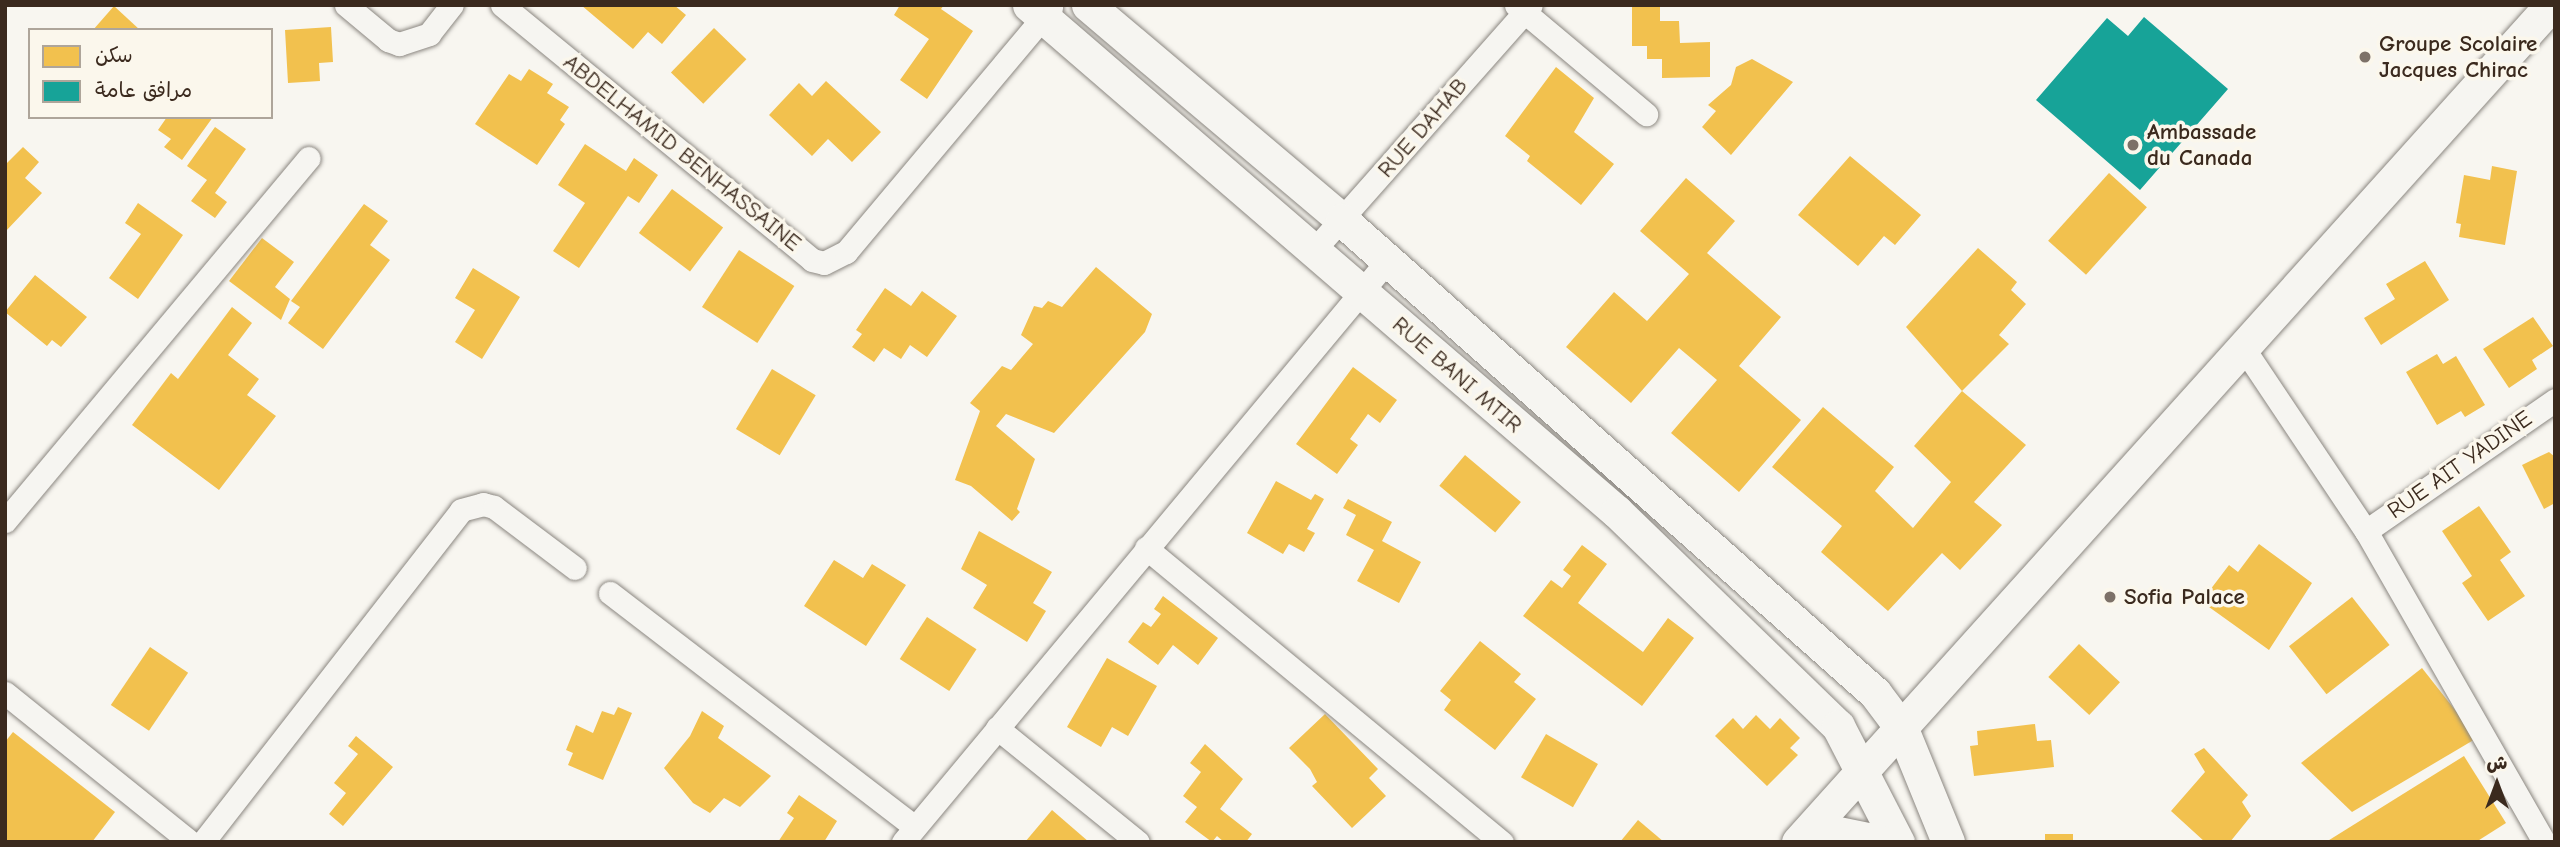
<!DOCTYPE html>
<meta charset="utf-8">
<style>
body{margin:0}
#map{position:relative;width:2560px;height:847px;overflow:hidden;background:#f8f6f0;font-family:"Comic Neue","Playpen Sans Arabic",sans-serif}
div>[style]{position:absolute}
.homes>*{inset:0;background:#f2c14e;transform-origin:0 0}
.public>*{inset:0;background:#17a398}
.roads{filter:drop-shadow(0 0 2px #8b8781) drop-shadow(0 0 2px #8b8781)}
.street>*{height:23px;margin:-11.5px;padding:0 11.5px;transform-origin:11.5px;border-radius:11.5px;background:#f6f5f1}
.secondary>*{height:33px;margin:-16.5px;padding:0 16.5px;transform-origin:16.5px;border-radius:16.5px;background:#f6f5f1}
.dots>*{width:19px;height:19px;translate:-50% -50%;box-sizing:border-box;border:4px solid #fbf7ec;border-radius:50%}
span{translate:-50% -50%;white-space:nowrap;text-align:center;line-height:1.15;-webkit-text-stroke:7px #fbf7ec;paint-order:stroke}
.poi-label{font-size:23px;color:#3b2a1e;font-weight:700}
.left{translate:0 -50%;text-align:left}
.street-label{font-size:23px;color:#3b2a1e}
.frame{position:absolute;inset:0;border:7px solid #3b2a1e;pointer-events:none}
.legend{position:absolute;left:28px;top:28px;width:245px;height:91px;box-sizing:border-box;background:#fbf7ec;border:2px solid #aea59a;margin:0;padding:9px 12px;list-style:none;font-size:21px;color:#3b2a1e}
.legend li{display:flex;align-items:center;gap:14px;height:35px}
.legend b{width:35px;border:2px solid #aea59a}
.north{position:absolute;left:2462px;top:749px;width:70px;height:70px;-webkit-text-stroke:5px #fbf7ec;paint-order:stroke;rotate:0deg;font-size:19px;font-weight:700;line-height:28px;text-align:center;color:#3b2a1e}
.north::after{content:'';display:block;margin:auto;width:24px;height:32px;background:#3b2a1e;clip-path:polygon(50% 0,100% 100%,50% 72%,0 100%)}
</style>
<div id="map">
<div class="homes">
<i style="clip-path:polygon(581px 5px,674px 5px,686px 15px,662px 44px,648px 32px,633px 49px)"></i>
<i style="clip-path:polygon(900px 5px,944px 5px,941px 9px,973px 31px,927px 99px,900px 80px,929px 39px,894px 15px)"></i>
<i style="clip-path:polygon(1632px 5px,1660px 5px,1660px 21px,1679px 21px,1680px 43px,1710px 42px,1710px 77px,1662px 78px,1662px 59px,1647px 59px,1647px 46px,1632px 46px)"></i>
<i style="clip-path:polygon(114px 6px,140px 30px,93px 30px)"></i>
<i style="clip-path:polygon(331px 27px,333px 62px,319px 63px,320px 81px,288px 83px,285px 30px)"></i>
<i style="left:714px;top:28px;width:45px;height:62px;rotate:44deg"></i>
<i style="clip-path:polygon(1752px 59px,1793px 82px,1731px 155px,1702px 127px,1716px 111px,1708px 105px,1731px 85px,1736px 67px)"></i>
<i style="clip-path:polygon(1556px 67px,1594px 98px,1574px 132px,1614px 164px,1581px 205px,1527px 161px,1530px 156px,1505px 136px)"></i>
<i style="clip-path:polygon(529px 69px,553px 84px,547px 93px,569px 107px,560px 120px,565px 124px,537px 165px,475px 124px,509px 74px,521px 81px)"></i>
<i style="clip-path:polygon(826px 81px,881px 132px,852px 162px,828px 139px,812px 156px,769px 115px,799px 83px,812px 96px)"></i>
<i style="clip-path:polygon(167px 117px,213px 117px,182px 160px,164px 147px,171px 139px,158px 130px)"></i>
<i style="clip-path:polygon(215px 127px,246px 149px,215px 193px,227px 202px,215px 218px,191px 201px,207px 180px,187px 166px)"></i>
<i style="clip-path:polygon(585px 144px,626px 171px,634px 158px,658px 175px,639px 203px,628px 196px,579px 268px,553px 251px,585px 203px,558px 185px)"></i>
<i style="clip-path:polygon(23px 147px,39px 162px,25px 178px,42px 193px,5px 232px,5px 165px)"></i>
<i style="clip-path:polygon(1850px 156px,1921px 215px,1895px 245px,1884px 236px,1858px 266px,1798px 215px)"></i>
<i style="clip-path:polygon(2492px 166px,2517px 171px,2505px 245px,2459px 237px,2461px 224px,2456px 223px,2464px 175px,2490px 180px)"></i>
<i style="left:2109px;top:173px;width:51px;height:91px;rotate:42deg"></i>
<i style="clip-path:polygon(1686px 178px,1735px 221px,1707px 253px,1781px 317px,1739px 366px,1801px 420px,1739px 492px,1671px 433px,1717px 380px,1679px 348px,1631px 403px,1566px 347px,1614px 292px,1647px 321px,1689px 274px,1640px 231px)"></i>
<i style="left:672px;top:189px;width:64px;height:55px;rotate:37deg"></i>
<i style="clip-path:polygon(138px 203px,183px 235px,138px 299px,109px 278px,141px 234px,125px 223px)"></i>
<i style="clip-path:polygon(364px 204px,388px 221px,370px 245px,390px 260px,323px 349px,288px 323px,300px 307px,291px 301px)"></i>
<i style="clip-path:polygon(262px 238px,294px 262px,275px 287px,290px 299px,281px 320px,229px 281px)"></i>
<i style="clip-path:polygon(1978px 248px,2017px 282px,2011px 290px,2026px 304px,1999px 335px,2009px 344px,1962px 391px,1906px 327px)"></i>
<i style="left:739px;top:250px;width:66px;height:68px;rotate:33deg"></i>
<i style="clip-path:polygon(2425px 261px,2449px 300px,2381px 345px,2364px 318px,2395px 299px,2386px 284px)"></i>
<i style="clip-path:polygon(1096px 267px,1152px 314px,1145px 332px,1054px 433px,1006px 414px,996px 426px,1035px 459px,1017px 509px,1020px 512px,1012px 521px,971px 486px,955px 480px,980px 411px,970px 403px,1002px 366px,1011px 370px,1033px 344px,1021px 335px,1034px 306px,1042px 308px,1048px 301px,1062px 307px)"></i>
<i style="clip-path:polygon(473px 268px,520px 297px,482px 359px,455px 342px,475px 310px,455px 298px)"></i>
<i style="clip-path:polygon(35px 275px,87px 317px,61px 347px,52px 340px,47px 346px,5px 312px)"></i>
<i style="clip-path:polygon(885px 288px,911px 306px,922px 291px,957px 316px,927px 357px,910px 345px,901px 359px,884px 348px,874px 362px,852px 347px,862px 334px,856px 330px)"></i>
<i style="clip-path:polygon(232px 307px,252px 323px,228px 355px,259px 379px,247px 395px,276px 416px,219px 490px,132px 425px,171px 373px,178px 379px)"></i>
<i style="clip-path:polygon(2533px 317px,2553px 346px,2532px 360px,2537px 369px,2509px 388px,2483px 349px)"></i>
<i style="clip-path:polygon(2437px 354px,2443px 364px,2456px 356px,2485px 405px,2465px 417px,2461px 411px,2437px 425px,2406px 372px)"></i>
<i style="clip-path:polygon(1353px 367px,1397px 400px,1380px 423px,1368px 414px,1350px 439px,1358px 445px,1337px 474px,1296px 444px)"></i>
<i style="left:772px;top:369px;width:51px;height:70px;rotate:31deg"></i>
<i style="clip-path:polygon(1962px 391px,2026px 445px,1974px 502px,2002px 525px,1960px 570px,1942px 553px,1888px 611px,1821px 552px,1842px 526px,1772px 467px,1823px 407px,1894px 467px,1875px 491px,1913px 528px,1951px 482px,1914px 446px)"></i>
<i style="clip-path:polygon(2549px 452px,2555px 457px,2555px 503px,2544px 509px,2522px 465px)"></i>
<i style="left:1465px;top:455px;width:73px;height:40px;rotate:40deg"></i>
<i style="clip-path:polygon(1276px 481px,1311px 500px,1315px 494px,1324px 499px,1307px 529px,1315px 533px,1304px 552px,1289px 544px,1283px 554px,1247px 533px)"></i>
<i style="clip-path:polygon(1348px 499px,1392px 522px,1382px 541px,1421px 562px,1399px 603px,1357px 581px,1374px 550px,1346px 535px,1356px 515px,1343px 508px)"></i>
<i style="clip-path:polygon(2479px 506px,2511px 552px,2500px 560px,2525px 596px,2488px 621px,2462px 583px,2472px 576px,2442px 531px)"></i>
<i style="clip-path:polygon(979px 531px,1052px 572px,1033px 603px,1046px 611px,1027px 642px,973px 608px,987px 585px,961px 569px)"></i>
<i style="clip-path:polygon(2259px 544px,2312px 583px,2269px 650px,2209px 607px,2217px 596px,2210px 590px,2229px 565px,2238px 572px)"></i>
<i style="clip-path:polygon(1582px 545px,1607px 564px,1578px 603px,1643px 652px,1668px 618px,1694px 638px,1642px 706px,1523px 616px,1551px 580px,1562px 588px,1571px 576px,1563px 570px)"></i>
<i style="clip-path:polygon(834px 560px,863px 578px,872px 564px,906px 585px,866px 646px,804px 606px)"></i>
<i style="clip-path:polygon(1163px 596px,1218px 638px,1198px 665px,1173px 645px,1158px 665px,1128px 642px,1143px 622px,1151px 627px,1161px 614px,1154px 609px)"></i>
<i style="left:2352px;top:597px;width:61px;height:80px;rotate:52deg"></i>
<i style="left:927px;top:617px;width:59px;height:50px;rotate:33deg"></i>
<i style="clip-path:polygon(1480px 641px,1521px 674px,1514px 682px,1536px 699px,1495px 750px,1444px 710px,1451px 700px,1440px 691px)"></i>
<i style="left:2079px;top:644px;width:56px;height:45px;rotate:43deg"></i>
<i style="left:150px;top:647px;width:46px;height:70px;rotate:34deg"></i>
<i style="clip-path:polygon(1107px 658px,1157px 686px,1128px 736px,1112px 727px,1101px 747px,1067px 727px)"></i>
<i style="clip-path:polygon(2422px 668px,2477px 738px,2352px 812px,2301px 763px)"></i>
<i style="clip-path:polygon(618px 707px,632px 713px,603px 780px,568px 765px,573px 753px,566px 750px,576px 725px,593px 733px,602px 711px,614px 715px)"></i>
<i style="clip-path:polygon(702px 711px,724px 726px,718px 738px,771px 776px,740px 807px,724px 798px,710px 813px,693px 803px,664px 768px,690px 736px)"></i>
<i style="clip-path:polygon(1325px 714px,1378px 769px,1369px 778px,1386px 796px,1352px 828px,1312px 786px,1317px 782px,1310px 769px,1289px 748px)"></i>
<i style="clip-path:polygon(1756px 715px,1770px 729px,1780px 718px,1800px 738px,1790px 748px,1798px 755px,1767px 786px,1715px 736px,1733px 718px,1743px 729px)"></i>
<i style="clip-path:polygon(2035px 724px,2037px 741px,2051px 740px,2054px 767px,1974px 776px,1970px 746px,1978px 745px,1977px 731px)"></i>
<i style="clip-path:polygon(13px 732px,115px 812px,92px 842px,5px 842px,5px 742px)"></i>
<i style="left:1546px;top:734px;width:60px;height:50px;rotate:30deg"></i>
<i style="clip-path:polygon(356px 736px,393px 767px,343px 826px,329px 814px,346px 793px,334px 783px,358px 754px,348px 746px)"></i>
<i style="clip-path:polygon(1205px 744px,1243px 779px,1220px 809px,1252px 834px,1246px 842px,1224px 842px,1217px 836px,1212px 842px,1185px 822px,1197px 807px,1183px 796px,1201px 772px,1190px 763px)"></i>
<i style="clip-path:polygon(2204px 748px,2248px 795px,2242px 802px,2251px 816px,2230px 842px,2205px 842px,2171px 811px,2205px 772px,2194px 754px)"></i>
<i style="clip-path:polygon(2464px 756px,2506px 823px,2476px 842px,2326px 842px)"></i>
<i style="clip-path:polygon(799px 795px,837px 821px,824px 842px,778px 842px,794px 818px,787px 813px)"></i>
<i style="clip-path:polygon(1052px 810px,1089px 842px,1025px 842px)"></i>
<i style="clip-path:polygon(1638px 820px,1664px 842px,1620px 842px)"></i>
<i style="left:2073px;top:834px;width:8px;height:28px;rotate:90deg"></i>
</div>
<div class="public">
<i style="clip-path:polygon(2144px 17px,2228px 89px,2140px 190px,2036px 100px,2107px 18px,2128px 36px)"></i>
</div>
<div class="roads">
<div class="street">
<i style="left:346px;top:5px;width:55px;rotate:39.8deg"></i>
<i style="left:388px;top:40px;width:12px;rotate:20deg"></i>
<i style="left:399px;top:44px;width:32px;rotate:-18deg"></i>
<i style="left:429px;top:34px;width:37px;rotate:-52deg"></i>
<i style="left:502px;top:5px;width:401px;rotate:39.4deg"></i>
<i style="left:812px;top:260px;width:12px;rotate:14deg"></i>
<i style="left:824px;top:263px;width:25px;rotate:-27deg"></i>
<i style="left:846px;top:252px;width:319px;rotate:-50deg"></i>
<i style="left:1516px;top:5px;width:170px;rotate:40deg"></i>
<i style="left:1314px;top:250px;width:327px;rotate:-48.5deg"></i>
<i style="left:2244px;top:349px;width:219px;rotate:56.2deg"></i>
<i style="left:2366px;top:531px;width:358px;rotate:60.2deg"></i>
<i style="left:5px;top:521px;width:473px;rotate:-50.1deg"></i>
<i style="left:2366px;top:531px;width:230px;rotate:-34.7deg"></i>
<i style="left:1146px;top:548px;width:462px;rotate:39.6deg"></i>
<i style="left:610px;top:593px;width:384px;rotate:37.5deg"></i>
<i style="left:5px;top:693px;width:238px;rotate:38.8deg"></i>
<i style="left:997px;top:728px;width:181px;rotate:39deg"></i>
<i style="left:203px;top:842px;width:420px;rotate:-52.1deg"></i>
<i style="left:461px;top:510px;width:23px;rotate:-15deg"></i>
<i style="left:483px;top:504px;width:11px;rotate:15deg"></i>
<i style="left:494px;top:507px;width:101px;rotate:37deg"></i>
<i style="left:903px;top:842px;width:756px;rotate:-50.2deg"></i>
</div>
<div class="secondary">
<i style="left:1029px;top:5px;width:776px;rotate:40.77deg"></i>
<i style="left:1617px;top:512px;width:308px;rotate:44.1deg"></i>
<i style="left:1838px;top:726px;width:131px;rotate:62.7deg"></i>
<i style="left:1088px;top:5px;width:333px;rotate:40.2deg"></i>
<i style="left:1342px;top:220px;width:713px;rotate:41.59deg"></i>
<i style="left:1875px;top:693px;width:45px;rotate:53.1deg"></i>
<i style="left:1902px;top:729px;width:122px;rotate:67.8deg"></i>
<i style="left:1798px;top:842px;width:1126px;rotate:-48.02deg"></i>
<i style="left:1800px;top:842px;width:34px;rotate:-17deg"></i>
<i style="left:1833px;top:832px;width:50px;rotate:11.5deg"></i>
</div>
</div>
<div class="dots">
<i style="left:2365px;top:57px;background:#7d7168"></i>
<i style="left:2133px;top:145px;background:#7d7168"></i>
<i style="left:2110px;top:597px;background:#7d7168"></i>
</div>
<div class="poi-label">
<span class="left" style="left:2379px;top:57px">Groupe Scolaire<br>Jacques Chirac</span>
<span class="left" style="left:2147px;top:145px">Ambassade<br>du Canada</span>
<span class="left" style="left:2124px;top:597px">Sofia Palace</span>
</div>
<div class="street-label">
<span style="left:1423px;top:128px;rotate:-49deg">RUE DAHAB</span>
<span style="left:682px;top:153px;rotate:39deg">ABDELHAMID BENHASSAINE</span>
<span style="left:1457px;top:375px;rotate:41deg">RUE BANI MTIR</span>
<span style="left:2460px;top:465px;rotate:-35deg">RUE AIT YADINE</span>
</div>
<div class="frame"></div>
<ul class="legend">
<li><b style="height:19px;background:#f2c14e"></b>سكن</li>
<li><b style="height:19px;background:#17a398"></b>مرافق عامة</li>
</ul>
<div class="north">ش</div>
</div>
